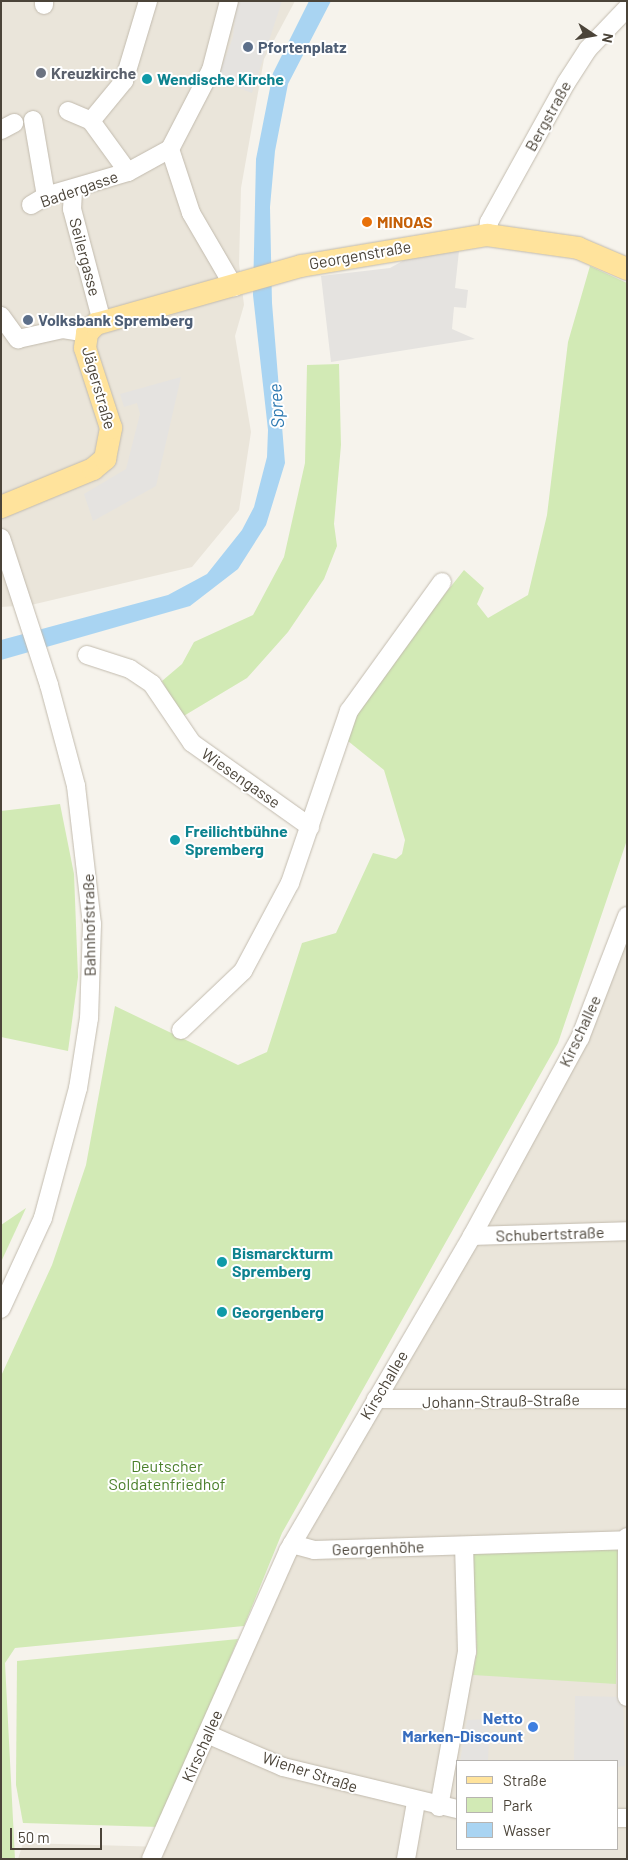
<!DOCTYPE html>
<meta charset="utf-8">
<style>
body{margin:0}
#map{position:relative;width:628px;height:1860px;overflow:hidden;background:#f6f3ec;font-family:Barlow,sans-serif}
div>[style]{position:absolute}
.residential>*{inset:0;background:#eae5da}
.green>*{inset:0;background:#d2eab5}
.parking>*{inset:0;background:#e5e3e0}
.water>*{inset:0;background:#a9d4f2}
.roads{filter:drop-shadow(0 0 1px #c2bbae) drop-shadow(0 0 1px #c2bbae)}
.minor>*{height:18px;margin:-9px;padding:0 9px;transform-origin:9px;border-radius:9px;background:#fff}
.major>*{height:22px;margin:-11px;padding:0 11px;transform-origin:11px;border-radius:11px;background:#ffe39c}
.dots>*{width:14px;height:14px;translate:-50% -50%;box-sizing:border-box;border:2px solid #fff;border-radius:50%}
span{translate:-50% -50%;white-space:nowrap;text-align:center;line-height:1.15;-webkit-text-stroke:4px #fff;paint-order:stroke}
.service-label{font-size:16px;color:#4e5e75;font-weight:700}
.left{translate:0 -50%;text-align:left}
.worship-label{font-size:16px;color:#5b616d;font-weight:700}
.culture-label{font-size:16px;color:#0d838f;font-weight:700}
.street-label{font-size:16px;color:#4b4439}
.food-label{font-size:16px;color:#c56008;font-weight:700}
.park-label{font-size:16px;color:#4a7f2a}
.shop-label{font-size:16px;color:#366cbe;font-weight:700}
.right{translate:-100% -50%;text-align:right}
.water-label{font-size:18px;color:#2e7ab2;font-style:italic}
.frame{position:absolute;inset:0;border:2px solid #4b4439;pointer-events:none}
.legend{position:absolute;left:456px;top:1760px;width:162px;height:90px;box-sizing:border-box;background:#fff;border:1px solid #b7b4b0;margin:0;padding:6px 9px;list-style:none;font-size:15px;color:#4b4439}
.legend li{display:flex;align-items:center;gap:10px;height:25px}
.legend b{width:25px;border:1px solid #b7b4b0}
.north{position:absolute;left:568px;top:10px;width:50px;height:50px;-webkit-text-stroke:4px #fff;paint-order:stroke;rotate:102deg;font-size:14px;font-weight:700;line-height:20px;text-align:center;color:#4b4439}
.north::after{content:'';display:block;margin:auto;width:18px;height:22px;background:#4b4439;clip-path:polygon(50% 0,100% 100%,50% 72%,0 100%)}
.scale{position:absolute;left:10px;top:1828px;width:92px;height:22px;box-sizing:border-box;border:2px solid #4b4439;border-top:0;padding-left:6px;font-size:15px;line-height:18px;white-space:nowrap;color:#4b4439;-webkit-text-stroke:4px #fff;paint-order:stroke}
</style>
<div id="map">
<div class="residential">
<i style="clip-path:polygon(1px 1px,295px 1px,264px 59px,241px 188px,239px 264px,244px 305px,235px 336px,251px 432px,239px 510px,192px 567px,31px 605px,1px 607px)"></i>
<i style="clip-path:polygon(evenodd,627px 935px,627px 1859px,18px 1859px,23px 1843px,165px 1847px,294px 1552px,627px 935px,457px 1761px,617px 1761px,617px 1849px,457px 1849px,457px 1761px)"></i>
</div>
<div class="green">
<i style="clip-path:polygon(590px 266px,627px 283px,627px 840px,558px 1043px,282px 1533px,244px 1626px,15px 1648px,5px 1663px,15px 1859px,1px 1859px,1px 1376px,52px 1265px,86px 1165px,115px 1006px,238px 1065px,267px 1052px,302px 943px,336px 933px,373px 853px,396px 859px,402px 854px,405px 840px,384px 770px,343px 737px,351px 712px,464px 570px,484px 588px,477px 604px,488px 618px,528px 595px,547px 515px,568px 342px)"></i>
<i style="clip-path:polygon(339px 364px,341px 445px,334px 524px,337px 546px,324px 579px,288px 632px,247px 678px,182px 717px,162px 681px,182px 664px,194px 642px,253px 615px,284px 557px,305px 463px,307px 365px)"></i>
<i style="clip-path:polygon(60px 804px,74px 874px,78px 977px,68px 1051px,1px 1037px,1px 811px)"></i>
<i style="clip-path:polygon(26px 1208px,1px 1262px,1px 1225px)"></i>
<i style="clip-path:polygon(618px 1546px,616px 1684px,473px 1675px,477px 1652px,472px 1550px)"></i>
<i style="clip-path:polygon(238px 1639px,159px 1827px,23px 1823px,16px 1785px,17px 1661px)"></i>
</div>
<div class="parking">
<i style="clip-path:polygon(237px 1px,282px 1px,252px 93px,217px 80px,233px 37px)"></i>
<i style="clip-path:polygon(459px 251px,455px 288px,468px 290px,466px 308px,454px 307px,452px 329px,475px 339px,331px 362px,321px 276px,390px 268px,408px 258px)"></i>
<i style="clip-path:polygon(181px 377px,156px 486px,93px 521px,84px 494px,126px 469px,140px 414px,137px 403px,124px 407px,120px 394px)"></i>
<i style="clip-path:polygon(575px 1696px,623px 1697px,625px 1766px,617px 1767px,617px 1761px,574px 1761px)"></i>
<i style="clip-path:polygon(490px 1719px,488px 1761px,460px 1761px,467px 1720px)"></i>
</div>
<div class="water">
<i style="clip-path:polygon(309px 1px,331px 1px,288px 84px,275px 151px,270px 207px,272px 303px,285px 463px,266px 525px,238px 569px,190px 606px,1px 660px,1px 640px,168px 595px,207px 574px,242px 530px,254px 507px,267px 457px,268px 430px,253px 295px,256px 159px,273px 73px)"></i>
</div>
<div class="roads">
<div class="minor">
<i style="left:44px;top:1px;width:4px;rotate:90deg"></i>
<i style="left:229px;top:1px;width:71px;rotate:104.6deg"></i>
<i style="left:211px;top:70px;width:89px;rotate:117.4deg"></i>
<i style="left:170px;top:149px;width:67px;rotate:71.8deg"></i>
<i style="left:191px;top:213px;width:86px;rotate:59.8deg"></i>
<i style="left:68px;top:111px;width:25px;rotate:23deg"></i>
<i style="left:91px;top:121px;width:63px;rotate:54deg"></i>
<i style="left:33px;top:120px;width:77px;rotate:80.3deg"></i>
<i style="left:91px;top:121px;width:52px;rotate:-50.5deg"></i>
<i style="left:124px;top:81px;width:84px;rotate:-73.3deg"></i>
<i style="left:1px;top:130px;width:15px;rotate:-28deg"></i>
<i style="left:73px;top:191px;width:18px;rotate:93deg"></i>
<i style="left:72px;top:209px;width:117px;rotate:75.1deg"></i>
<i style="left:31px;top:205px;width:17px;rotate:-31deg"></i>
<i style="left:46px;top:196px;width:85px;rotate:-16.3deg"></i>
<i style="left:128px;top:172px;width:48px;rotate:-28.7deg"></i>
<i style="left:487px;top:235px;width:13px;rotate:-81deg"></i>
<i style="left:489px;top:222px;width:159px;rotate:-61deg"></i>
<i style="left:566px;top:83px;width:40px;rotate:-57.1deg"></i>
<i style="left:588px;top:49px;width:57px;rotate:-46.4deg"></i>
<i style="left:1px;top:316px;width:29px;rotate:54deg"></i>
<i style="left:18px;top:339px;width:46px;rotate:-12.5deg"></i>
<i style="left:63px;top:329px;width:24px;rotate:9deg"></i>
<i style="left:1px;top:538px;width:155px;rotate:71.9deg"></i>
<i style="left:49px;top:685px;width:105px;rotate:75deg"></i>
<i style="left:76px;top:786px;width:139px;rotate:83.4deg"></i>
<i style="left:92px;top:924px;width:94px;rotate:91.8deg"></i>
<i style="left:89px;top:1018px;width:71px;rotate:98.9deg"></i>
<i style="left:78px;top:1088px;width:135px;rotate:105.1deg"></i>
<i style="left:43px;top:1218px;width:100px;rotate:114.8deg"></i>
<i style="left:87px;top:655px;width:45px;rotate:18deg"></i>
<i style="left:130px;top:669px;width:27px;rotate:34deg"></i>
<i style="left:152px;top:684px;width:71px;rotate:55.9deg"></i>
<i style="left:192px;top:743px;width:145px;rotate:35.4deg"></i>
<i style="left:181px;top:1030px;width:86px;rotate:-43.6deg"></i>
<i style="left:243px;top:971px;width:100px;rotate:-61.9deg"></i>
<i style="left:290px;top:883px;width:182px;rotate:-71.1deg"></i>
<i style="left:349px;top:711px;width:159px;rotate:-54.2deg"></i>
<i style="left:472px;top:1236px;width:155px;rotate:-1.8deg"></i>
<i style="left:376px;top:1399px;width:251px"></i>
<i style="left:627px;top:1537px;width:160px;rotate:90deg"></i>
<i style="left:292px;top:1544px;width:23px;rotate:15deg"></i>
<i style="left:314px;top:1550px;width:312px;rotate:-1.8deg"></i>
<i style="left:207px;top:1734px;width:83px;rotate:23.5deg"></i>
<i style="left:283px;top:1767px;width:179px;rotate:13.6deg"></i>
<i style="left:439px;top:1807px;width:158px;rotate:-79.8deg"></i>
<i style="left:467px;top:1652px;width:106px;rotate:-91.6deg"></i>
<i style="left:617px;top:1818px;width:10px"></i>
<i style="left:151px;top:1859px;width:337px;rotate:-66deg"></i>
<i style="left:288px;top:1551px;width:365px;rotate:-59.7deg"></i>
<i style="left:472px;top:1236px;width:226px;rotate:-61.4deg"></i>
<i style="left:580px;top:1038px;width:131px;rotate:-68.9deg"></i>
<i style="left:406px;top:1859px;width:58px;rotate:-80deg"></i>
</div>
<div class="major">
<i style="left:1px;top:507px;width:100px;rotate:-22.4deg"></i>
<i style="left:93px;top:469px;width:16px;rotate:-40deg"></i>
<i style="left:105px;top:459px;width:32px;rotate:-79deg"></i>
<i style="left:111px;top:428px;width:84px;rotate:-108deg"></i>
<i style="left:85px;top:348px;width:15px;rotate:-82deg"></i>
<i style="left:87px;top:333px;width:13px;rotate:-45deg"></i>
<i style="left:96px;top:324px;width:213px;rotate:-15.8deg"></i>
<i style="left:301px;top:266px;width:189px;rotate:-9.5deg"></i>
<i style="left:487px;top:235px;width:92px;rotate:8.1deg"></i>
<i style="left:578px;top:248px;width:53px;rotate:23.2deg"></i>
</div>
</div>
<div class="dots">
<i style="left:248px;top:47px;background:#5c6f8a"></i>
<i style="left:41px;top:73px;background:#6b7280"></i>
<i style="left:147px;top:79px;background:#0f9aa8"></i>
<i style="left:367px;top:222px;background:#e8710a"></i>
<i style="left:28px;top:320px;background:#5c6f8a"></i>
<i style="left:175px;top:840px;background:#0f9aa8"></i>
<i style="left:222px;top:1262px;background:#0f9aa8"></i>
<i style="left:222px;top:1312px;background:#0f9aa8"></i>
<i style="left:533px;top:1727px;background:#3f7fe0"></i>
</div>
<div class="service-label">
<span class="left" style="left:258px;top:47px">Pfortenplatz</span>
<span class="left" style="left:38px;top:320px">Volksbank Spremberg</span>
</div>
<div class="worship-label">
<span class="left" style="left:51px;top:73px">Kreuzkirche</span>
</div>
<div class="culture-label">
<span class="left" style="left:157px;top:79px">Wendische Kirche</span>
<span class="left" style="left:185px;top:840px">Freilichtbühne<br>Spremberg</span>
<span class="left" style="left:232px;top:1262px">Bismarckturm<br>Spremberg</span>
<span class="left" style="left:232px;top:1312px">Georgenberg</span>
</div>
<div class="street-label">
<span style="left:548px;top:116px;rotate:-61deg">Bergstraße</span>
<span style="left:79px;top:189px;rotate:-19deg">Badergasse</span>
<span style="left:360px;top:255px;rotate:-10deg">Georgenstraße</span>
<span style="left:85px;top:257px;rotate:75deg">Seilergasse</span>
<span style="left:99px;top:388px;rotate:74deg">Jägerstraße</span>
<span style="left:241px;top:778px;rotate:35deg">Wiesengasse</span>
<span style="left:89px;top:925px;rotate:-91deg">Bahnhofstraße</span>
<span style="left:580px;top:1031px;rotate:-65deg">Kirschallee</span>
<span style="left:550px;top:1234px;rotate:-2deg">Schubertstraße</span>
<span style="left:384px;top:1385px;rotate:-59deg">Kirschallee</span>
<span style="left:501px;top:1401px;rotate:-1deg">Johann-Strauß-Straße</span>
<span style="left:378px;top:1548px;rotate:-2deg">Georgenhöhe</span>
<span style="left:202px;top:1746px;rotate:-66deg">Kirschallee</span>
<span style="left:310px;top:1772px;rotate:18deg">Wiener Straße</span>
</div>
<div class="food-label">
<span class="left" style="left:377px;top:222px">MINOAS</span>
</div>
<div class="park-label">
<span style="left:167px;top:1475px">Deutscher<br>Soldatenfriedhof</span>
</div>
<div class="shop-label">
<span class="right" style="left:523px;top:1727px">Netto<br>Marken-Discount</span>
</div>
<div class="water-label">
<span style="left:276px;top:406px;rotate:-94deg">Spree</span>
</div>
<div class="frame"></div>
<ul class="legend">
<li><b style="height:6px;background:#ffe39c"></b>Straße</li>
<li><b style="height:14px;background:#d2eab5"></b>Park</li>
<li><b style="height:14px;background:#a9d4f2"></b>Wasser</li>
</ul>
<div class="north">N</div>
<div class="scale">50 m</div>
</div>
